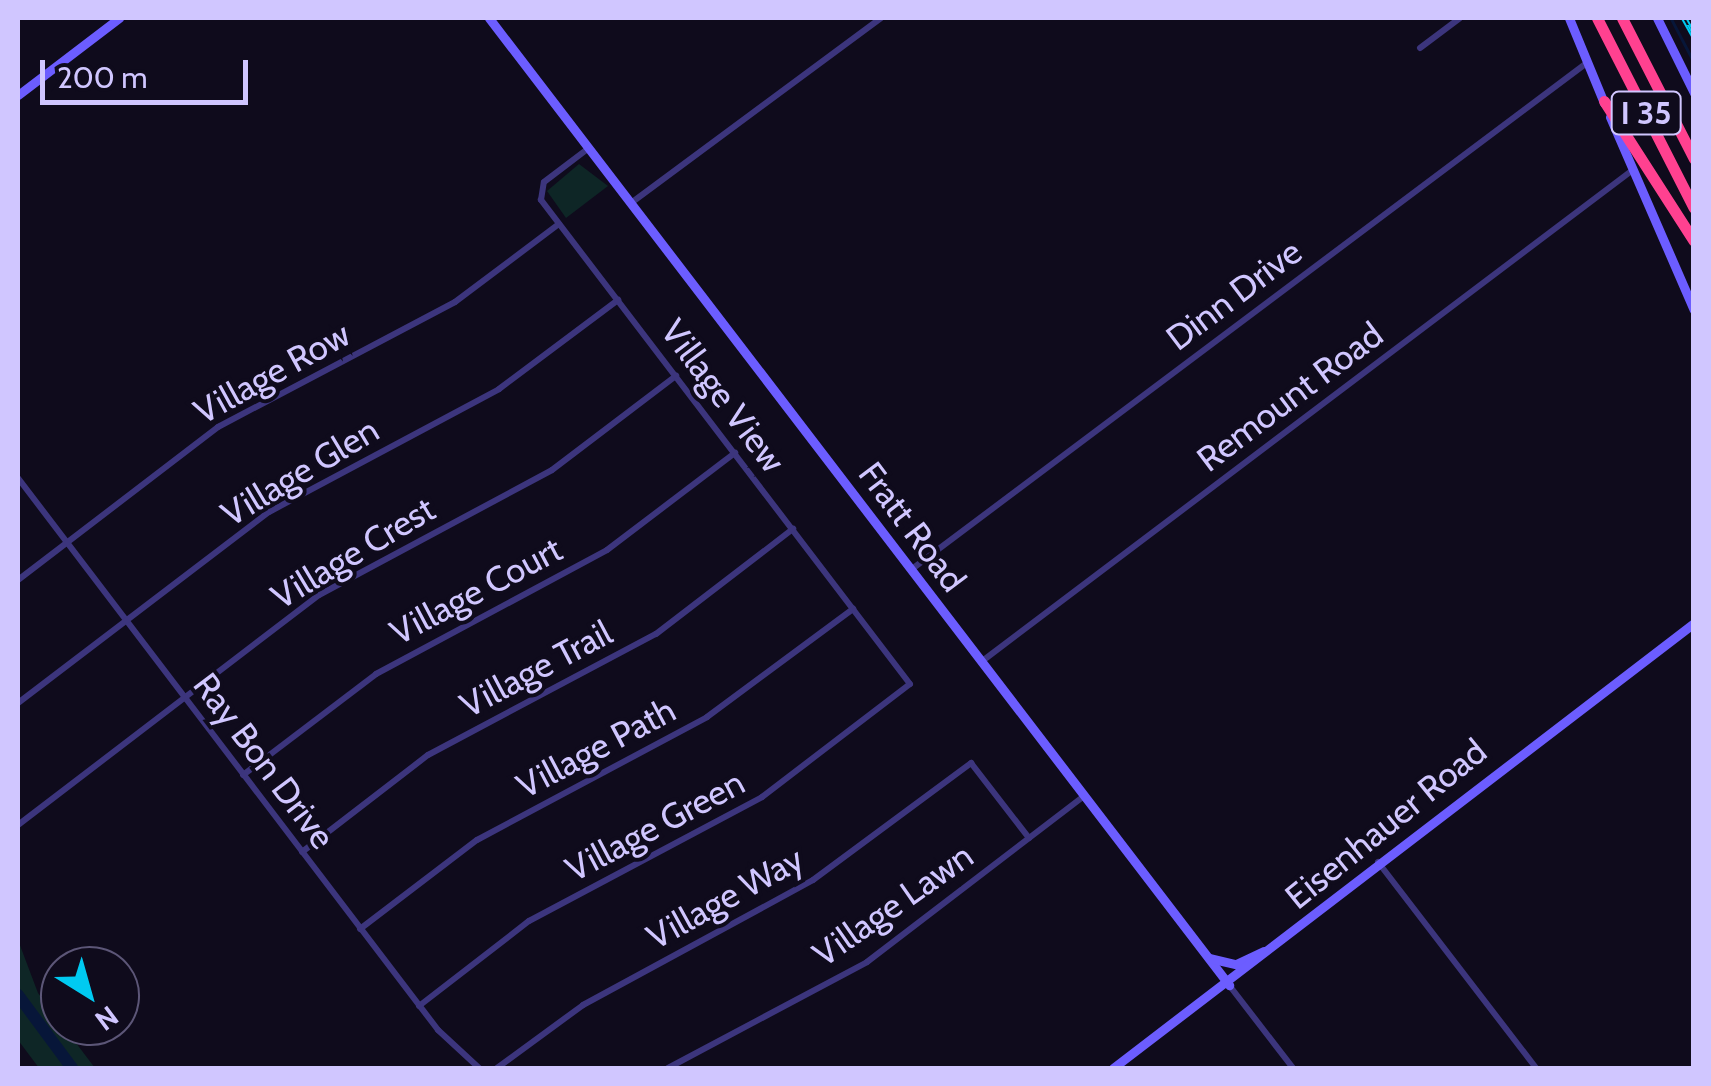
<!DOCTYPE html>
<style>
body{margin:0}
#map{position:relative;width:1711px;height:1086px;overflow:hidden;background:#0f0b1c;font-family:Cabin,sans-serif}
div>[style]{position:absolute}
.green>*{inset:0;background:#0e2626}
.stream>*{height:2.5px;margin:-1.25px;padding:0 1.25px;transform-origin:1.25px;border-radius:1.25px;background:#071639}
.river>*{height:12px;margin:-6px;padding:0 6px;transform-origin:6px;border-radius:6px;background:#071639}
.street>*{height:6px;margin:-3px;padding:0 3px;transform-origin:3px;border-radius:3px;background:#3c357d}
.secondary>*{height:9px;margin:-4.5px;padding:0 4.5px;transform-origin:4.5px;border-radius:4.5px;background:#6c5dff}
.highway>*{height:11px;margin:-5.5px;padding:0 5.5px;transform-origin:5.5px;border-radius:5.5px;background:#ff4190}
.rail>*{height:6px;margin-top:-3px;transform-origin:0;background:repeating-linear-gradient(90deg,#0f0b1c 0 8px,#00caf1 0 16px);box-sizing:border-box;border-block:2px solid #00caf1}
span{translate:-50% -50%;white-space:nowrap;text-align:center;line-height:1.15;-webkit-text-stroke:8px #0f0b1c;paint-order:stroke}
.shield-label span{padding:2px 8px;background:#0f0b1c;border:2px solid;border-radius:8px;-webkit-text-stroke-width:0}
.shield-label{font-size:32px;color:#d0c6ff;font-weight:700}
.street-label{font-size:35px;color:#d0c6ff}
.frame{position:absolute;inset:0;border:20px solid #d0c6ff;pointer-events:none}
.north{position:absolute;left:40px;top:946px;width:100px;height:100px;box-sizing:border-box;background:#0f0b1c;border:2px solid #5c5677;border-radius:50%;rotate:143deg;font-size:28px;font-weight:700;line-height:40px;text-align:center;color:#d0c6ff}
.north::after{content:'';display:block;margin:auto;width:35px;height:45px;background:#00caf1;clip-path:polygon(50% 0,100% 100%,50% 72%,0 100%)}
.scale{position:absolute;left:40px;top:60px;width:208px;height:45px;box-sizing:border-box;border:5px solid #d0c6ff;border-top:0;padding-left:12px;font-size:30px;line-height:35px;white-space:nowrap;color:#d0c6ff;-webkit-text-stroke:8px #0f0b1c;paint-order:stroke}
</style>
<div id="map">
<div class="green">
<i style="clip-path:polygon(579px 164px,608px 186px,566px 218px,547px 191px)"></i>
<i style="clip-path:polygon(18px 940px,38px 993px,95px 1068px,39px 1068px,18px 1040px)"></i>
</div>
<div class="stream">
<i style="left:1671px;top:18px;width:50px;rotate:62.4deg"></i>
</div>
<div class="river">
<i style="left:18px;top:995px;width:91px;rotate:53.5deg"></i>
</div>
<div class="street">
<i style="left:1420px;top:48px;width:50px;rotate:-36.9deg"></i>
<i style="left:631px;top:203px;width:311px;rotate:-36.5deg"></i>
<i style="left:18px;top:478px;width:694px;rotate:52.73deg"></i>
<i style="left:438px;top:1030px;width:56px;rotate:42.8deg"></i>
<i style="left:912px;top:569px;width:845px;rotate:-36.87deg"></i>
<i style="left:18px;top:580px;width:252px;rotate:-37.4deg"></i>
<i style="left:218px;top:427px;width:268px;rotate:-27.8deg"></i>
<i style="left:455px;top:302px;width:130px;rotate:-36.9deg"></i>
<i style="left:981px;top:662px;width:813px;rotate:-37.05deg"></i>
<i style="left:18px;top:703px;width:315px;rotate:-37.3deg"></i>
<i style="left:269px;top:512px;width:261px;rotate:-28.1deg"></i>
<i style="left:499px;top:389px;width:149px;rotate:-36.8deg"></i>
<i style="left:243px;top:775px;width:167px;rotate:-37.2deg"></i>
<i style="left:376px;top:674px;width:262px;rotate:-28.2deg"></i>
<i style="left:607px;top:550px;width:161px;rotate:-37.2deg"></i>
<i style="left:18px;top:825px;width:379px;rotate:-37.4deg"></i>
<i style="left:319px;top:595px;width:264px;rotate:-28.2deg"></i>
<i style="left:552px;top:470px;width:156px;rotate:-37.2deg"></i>
<i style="left:302px;top:852px;width:159px;rotate:-37.6deg"></i>
<i style="left:428px;top:755px;width:258px;rotate:-28deg"></i>
<i style="left:656px;top:634px;width:173px;rotate:-37.5deg"></i>
<i style="left:1378px;top:862px;width:260px;rotate:52.5deg"></i>
<i style="left:360px;top:929px;width:147px;rotate:-37.3deg"></i>
<i style="left:477px;top:840px;width:261px;rotate:-28.1deg"></i>
<i style="left:707px;top:717px;width:182px;rotate:-36.5deg"></i>
<i style="left:1229px;top:985px;width:105px;rotate:52.4deg"></i>
<i style="left:419px;top:1006px;width:139px;rotate:-37.7deg"></i>
<i style="left:529px;top:921px;width:264px;rotate:-28deg"></i>
<i style="left:762px;top:797px;width:186px;rotate:-37.4deg"></i>
<i style="left:910px;top:684px;width:609px;rotate:-127.32deg"></i>
<i style="left:541px;top:200px;width:18px;rotate:-81deg"></i>
<i style="left:544px;top:182px;width:56px;rotate:-37.1deg"></i>
<i style="left:497px;top:1068px;width:107px;rotate:-36.2deg"></i>
<i style="left:583px;top:1005px;width:262px;rotate:-28.5deg"></i>
<i style="left:813px;top:880px;width:197px;rotate:-36.5deg"></i>
<i style="left:971px;top:763px;width:95px;rotate:52.3deg"></i>
<i style="left:668px;top:1068px;width:225px;rotate:-28deg"></i>
<i style="left:867px;top:962px;width:273px;rotate:-37.4deg"></i>
</div>
<div class="secondary">
<i style="left:489px;top:18px;width:1218px;rotate:52.57deg"></i>
<i style="left:1569px;top:18px;width:92px;rotate:67.6deg"></i>
<i style="left:1657px;top:18px;width:84px;rotate:63.7deg"></i>
<i style="left:18px;top:95px;width:127px;rotate:-37.3deg"></i>
<i style="left:1610px;top:117px;width:210px;rotate:66.5deg"></i>
<i style="left:1209px;top:958px;width:28px;rotate:13deg"></i>
<i style="left:1236px;top:964px;width:31px;rotate:-25deg"></i>
<i style="left:1113px;top:1068px;width:732px;rotate:-37.45deg"></i>
</div>
<div class="highway">
<i style="left:1597px;top:18px;width:213px;rotate:63deg"></i>
<i style="left:1622px;top:18px;width:158px;rotate:62.9deg"></i>
<i style="left:1604px;top:101px;width:166px;rotate:57.3deg"></i>
</div>
<div class="rail">
<i style="left:1684px;top:18px;width:21px;rotate:61deg"></i>
</div>
<div class="shield-label">
<span style="left:1646px;top:113px">I 35</span>
</div>
<div class="street-label">
<span style="left:1234px;top:295px;rotate:-37deg">Dinn Drive</span>
<span style="left:272px;top:373px;rotate:-29deg">Village Row</span>
<span style="left:723px;top:396px;rotate:53deg">Village View</span>
<span style="left:1290px;top:397px;rotate:-37deg">Remount Road</span>
<span style="left:300px;top:472px;rotate:-31deg">Village Glen</span>
<span style="left:912px;top:527px;rotate:53deg">Fratt Road</span>
<span style="left:353px;top:553px;rotate:-31deg">Village Crest</span>
<span style="left:476px;top:591px;rotate:-28deg">Village Court</span>
<span style="left:536px;top:669px;rotate:-28deg">Village Trail</span>
<span style="left:596px;top:748px;rotate:-28deg">Village Path</span>
<span style="left:264px;top:761px;rotate:53deg">Ray Bon Drive</span>
<span style="left:1386px;top:824px;rotate:-39deg">Eisenhauer Road</span>
<span style="left:655px;top:826px;rotate:-28deg">Village Green</span>
<span style="left:725px;top:898px;rotate:-29deg">Village Way</span>
<span style="left:893px;top:905px;rotate:-35deg">Village Lawn</span>
</div>
<div class="frame"></div>
<div class="north">N</div>
<div class="scale">200 m</div>
</div>
